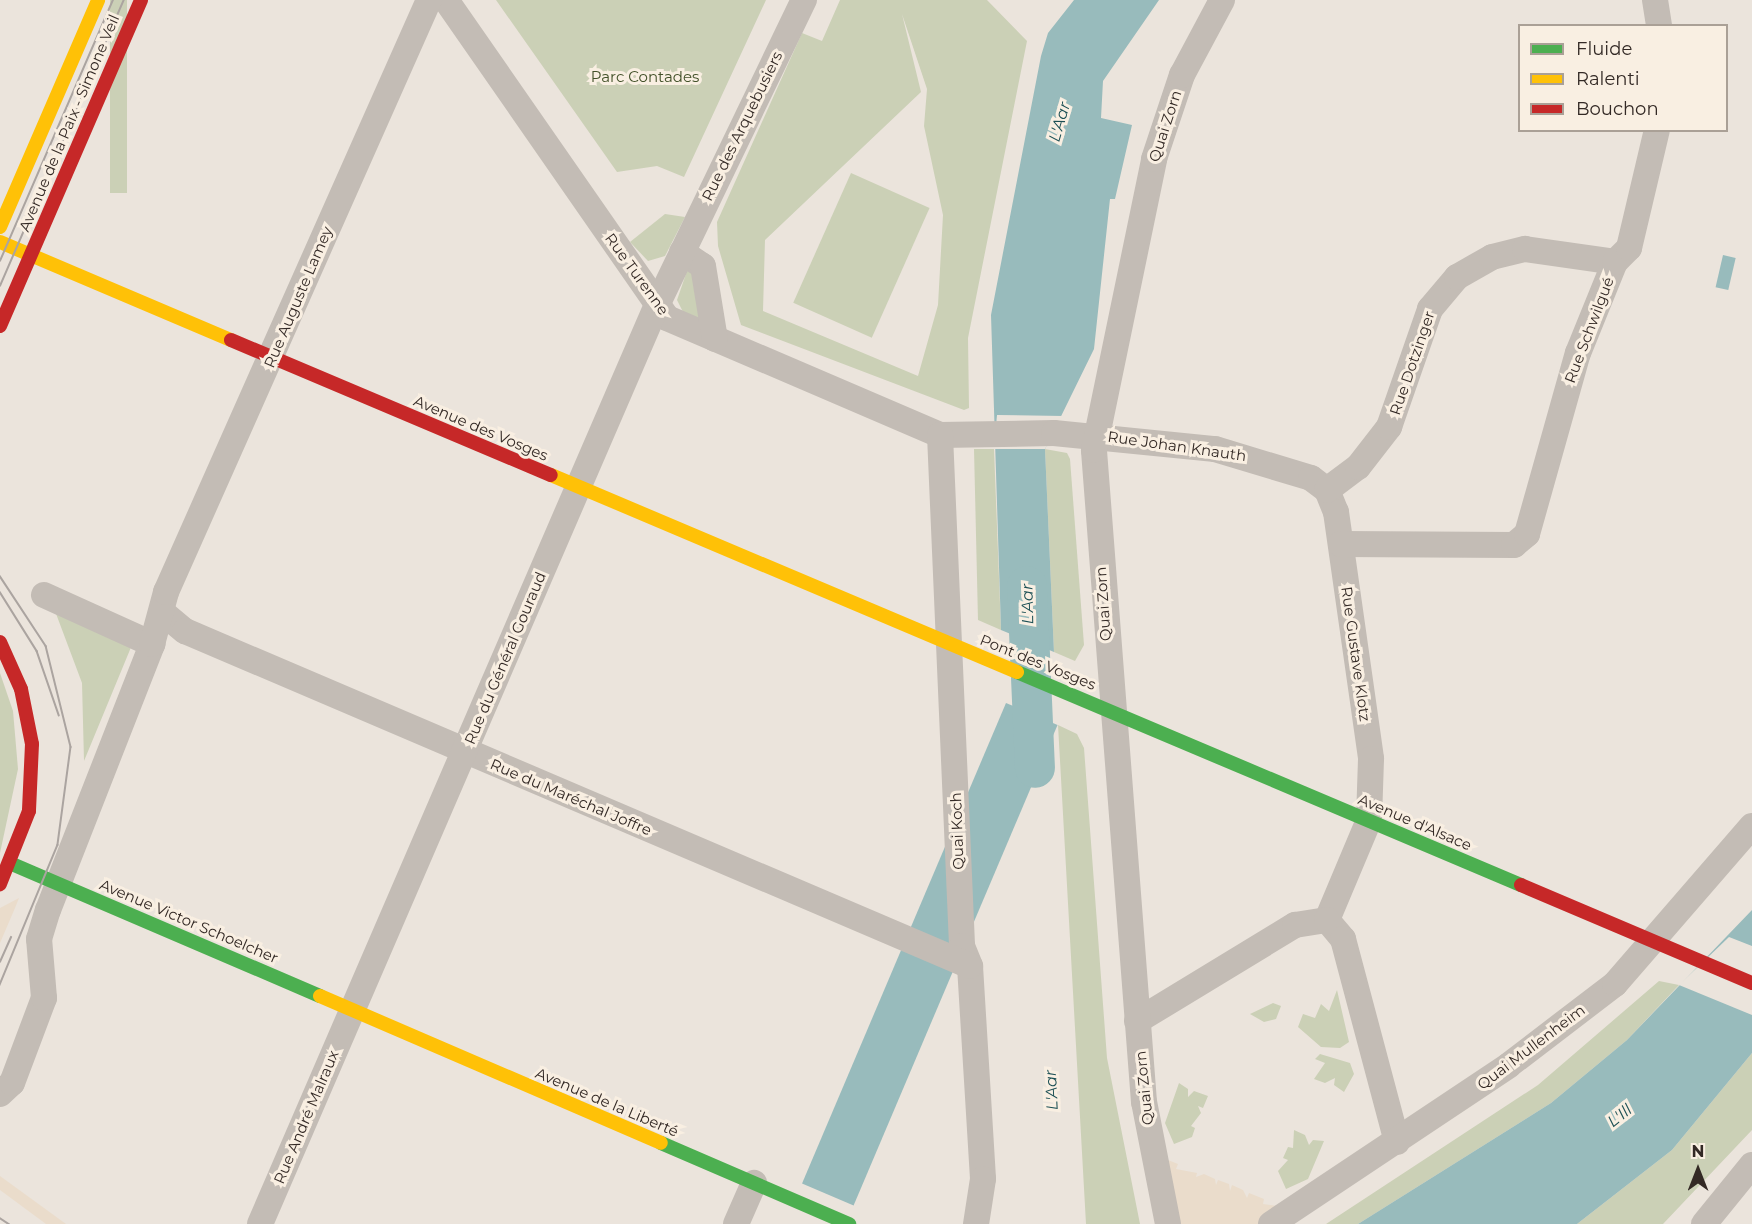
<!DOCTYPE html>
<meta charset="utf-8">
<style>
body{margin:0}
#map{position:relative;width:1752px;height:1224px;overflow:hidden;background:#ebe4dc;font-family:Montserrat,sans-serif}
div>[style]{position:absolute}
.green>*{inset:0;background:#cbd0b6;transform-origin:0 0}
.plaza>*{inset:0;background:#eadccb}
.water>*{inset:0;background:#98bbbc;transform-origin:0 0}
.pier>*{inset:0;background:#ebe4dc}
.river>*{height:40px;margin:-20px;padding:0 20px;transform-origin:20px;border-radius:20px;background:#98bbbc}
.street>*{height:26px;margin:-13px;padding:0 13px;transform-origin:13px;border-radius:13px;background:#c3bcb5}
.fast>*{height:14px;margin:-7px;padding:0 7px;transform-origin:7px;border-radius:7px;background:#4caf50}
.slow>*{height:14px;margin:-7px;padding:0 7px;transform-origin:7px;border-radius:7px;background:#ffc107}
.jam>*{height:14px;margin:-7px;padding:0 7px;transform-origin:7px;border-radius:7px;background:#c62828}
.tram>*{height:1.5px;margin:-0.75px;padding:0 0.75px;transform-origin:0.75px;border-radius:0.75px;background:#aba4a0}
span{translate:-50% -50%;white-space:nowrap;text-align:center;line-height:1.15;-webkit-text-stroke:6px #f9efe2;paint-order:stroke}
.park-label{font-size:15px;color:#425129}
.street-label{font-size:15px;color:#332925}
.water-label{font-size:16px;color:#1b4f54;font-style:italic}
.legend{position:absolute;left:1518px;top:24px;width:210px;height:108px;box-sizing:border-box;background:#f9efe2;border:2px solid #aaa096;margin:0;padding:8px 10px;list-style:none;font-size:18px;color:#332925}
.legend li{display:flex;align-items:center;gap:12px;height:30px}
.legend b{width:30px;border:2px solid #aaa096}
.north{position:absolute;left:1668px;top:1140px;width:60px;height:60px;-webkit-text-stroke:4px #f9efe2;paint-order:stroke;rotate:0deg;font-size:16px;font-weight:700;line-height:24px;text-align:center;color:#332925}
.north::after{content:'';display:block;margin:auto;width:21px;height:27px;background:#332925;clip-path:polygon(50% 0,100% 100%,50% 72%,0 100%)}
</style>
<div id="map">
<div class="green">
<i style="left:110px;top:0;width:17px;height:193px"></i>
<i style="clip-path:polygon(496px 0,766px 0,684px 177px,657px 166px,617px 172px)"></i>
<i style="clip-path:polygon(evenodd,840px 0,987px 0,1027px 41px,968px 338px,969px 408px,964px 410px,741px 325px,718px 246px,717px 222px,802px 33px,822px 41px,840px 0,902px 14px,927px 89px,924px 126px,943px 215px,938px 305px,918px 376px,763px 311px,765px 240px,921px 92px,902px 14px)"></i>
<i style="left:851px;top:173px;width:86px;height:142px;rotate:24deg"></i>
<i style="clip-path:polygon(665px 214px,685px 217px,665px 256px,648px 261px,630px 242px)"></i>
<i style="clip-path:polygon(687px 271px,695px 273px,702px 321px,683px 312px,677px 300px)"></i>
<i style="clip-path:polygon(974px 449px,994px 449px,1001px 630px,978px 620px)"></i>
<i style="clip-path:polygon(1045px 449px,1067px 453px,1070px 459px,1084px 645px,1075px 661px,1054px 652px)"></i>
<i style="clip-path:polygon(52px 603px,134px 640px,84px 761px,82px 683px)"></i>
<i style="clip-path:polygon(0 673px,13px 711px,18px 769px,0 853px)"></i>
<i style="clip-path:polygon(1058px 725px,1077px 734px,1084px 748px,1107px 1058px,1140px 1224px,1086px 1224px)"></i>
<i style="clip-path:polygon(1659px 981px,1679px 985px,1627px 1040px,1551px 1103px,1358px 1224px,1326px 1224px,1538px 1085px)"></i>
<i style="clip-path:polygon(1337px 990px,1349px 1042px,1340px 1048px,1321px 1047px,1298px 1027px,1303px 1014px,1315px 1018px,1321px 1004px,1329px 1011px)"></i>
<i style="clip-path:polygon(1273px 1003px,1281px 1006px,1276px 1019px,1264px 1022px,1250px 1014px)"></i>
<i style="clip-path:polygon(1752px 1053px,1752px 1130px,1663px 1224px,1577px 1224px,1672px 1150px)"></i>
<i style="clip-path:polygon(1320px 1054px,1350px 1063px,1354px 1074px,1344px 1092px,1334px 1085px,1335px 1078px,1325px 1083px,1314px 1079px,1325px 1063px,1315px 1059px)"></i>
<i style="clip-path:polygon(1179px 1083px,1188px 1089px,1188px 1097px,1194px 1091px,1208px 1096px,1203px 1108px,1198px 1106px,1201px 1113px,1191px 1126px,1195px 1128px,1192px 1137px,1174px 1144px,1165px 1123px)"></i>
<i style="clip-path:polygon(1294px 1130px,1305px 1135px,1309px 1145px,1313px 1140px,1324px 1141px,1308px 1179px,1286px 1189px,1278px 1171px,1288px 1160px,1283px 1158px,1288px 1147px,1293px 1148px)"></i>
</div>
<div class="plaza">
<i style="clip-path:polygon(19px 898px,15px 908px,0 943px,0 908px)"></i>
<i style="clip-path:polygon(1158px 1156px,1178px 1164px,1176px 1169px,1197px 1173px,1196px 1177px,1204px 1174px,1215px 1179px,1216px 1185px,1218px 1180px,1229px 1184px,1230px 1191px,1232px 1185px,1243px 1190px,1247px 1198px,1249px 1193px,1264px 1199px,1263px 1204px,1286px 1207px,1260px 1224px,1177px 1224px)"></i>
<i style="clip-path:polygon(0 1176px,66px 1224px,46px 1224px,0 1190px)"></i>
</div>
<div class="water">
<i style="clip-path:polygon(1074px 0,1159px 0,1103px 81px,1101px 118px,1132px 125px,1115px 199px,1110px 199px,1094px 349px,1045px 449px,1054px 652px,1001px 630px,991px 315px,1041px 56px,1048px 33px)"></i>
<i style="left:1723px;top:255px;width:13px;height:33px;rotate:13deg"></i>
<i style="left:1006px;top:703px;width:56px;height:522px;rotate:23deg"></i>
<i style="clip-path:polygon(1752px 910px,1752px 1053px,1672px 1150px,1577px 1224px,1358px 1224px,1551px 1103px,1627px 1040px)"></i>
</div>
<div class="pier">
<i style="clip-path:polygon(997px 415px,1064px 416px,1045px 449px,994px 449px)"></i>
<i style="clip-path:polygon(1729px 937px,1752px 946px,1752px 1015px,1679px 985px)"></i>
</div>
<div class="river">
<i style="left:1027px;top:586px;width:182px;rotate:87.5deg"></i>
</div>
<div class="street">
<i style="left:446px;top:0;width:387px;rotate:55.2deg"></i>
<i style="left:667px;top:318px;width:297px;rotate:23.2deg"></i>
<i style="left:940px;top:435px;width:114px;rotate:-1deg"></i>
<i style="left:1054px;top:433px;width:162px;rotate:5.7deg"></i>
<i style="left:1215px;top:449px;width:100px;rotate:16.8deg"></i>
<i style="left:1311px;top:478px;width:20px;rotate:37deg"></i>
<i style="left:1327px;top:490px;width:24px;rotate:68deg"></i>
<i style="left:1336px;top:512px;width:249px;rotate:81.9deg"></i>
<i style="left:1371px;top:759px;width:61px;rotate:91.9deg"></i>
<i style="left:1369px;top:820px;width:108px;rotate:112.8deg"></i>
<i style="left:1655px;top:0;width:26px;rotate:81deg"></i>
<i style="left:682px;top:252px;width:25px;rotate:34deg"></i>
<i style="left:703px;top:266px;width:74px;rotate:80.7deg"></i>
<i style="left:940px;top:435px;width:511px;rotate:87.53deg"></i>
<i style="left:962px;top:946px;width:22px;rotate:68deg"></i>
<i style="left:970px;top:966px;width:213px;rotate:86.5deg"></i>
<i style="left:983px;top:1179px;width:46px;rotate:98.8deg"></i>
<i style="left:1327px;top:490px;width:39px;rotate:-37deg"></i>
<i style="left:1358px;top:467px;width:51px;rotate:-52.2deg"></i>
<i style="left:1389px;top:427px;width:125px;rotate:-70.8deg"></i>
<i style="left:1430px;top:309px;width:42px;rotate:-49.8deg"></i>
<i style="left:1457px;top:277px;width:40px;rotate:-29.7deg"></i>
<i style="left:1492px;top:257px;width:34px;rotate:-14deg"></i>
<i style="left:1525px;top:249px;width:91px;rotate:8.2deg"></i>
<i style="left:1341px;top:544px;width:173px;rotate:0.3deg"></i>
<i style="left:1514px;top:545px;width:17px;rotate:-40deg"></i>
<i style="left:1527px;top:534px;width:188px;rotate:-74.3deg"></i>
<i style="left:1578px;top:353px;width:98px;rotate:-67.9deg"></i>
<i style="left:1615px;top:262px;width:20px;rotate:-45deg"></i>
<i style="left:1629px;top:248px;width:121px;rotate:-76.7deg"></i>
<i style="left:44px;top:595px;width:119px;rotate:24.4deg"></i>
<i style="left:162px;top:612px;width:30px;rotate:40deg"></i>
<i style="left:185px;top:631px;width:853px;rotate:23.11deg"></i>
<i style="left:1137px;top:1021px;width:185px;rotate:-31.3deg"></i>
<i style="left:1295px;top:925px;width:32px;rotate:-9deg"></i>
<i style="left:1327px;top:920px;width:25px;rotate:50deg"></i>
<i style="left:1343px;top:939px;width:210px;rotate:75.1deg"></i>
<i style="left:0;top:1094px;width:16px;rotate:-43deg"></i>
<i style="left:12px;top:1083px;width:91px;rotate:-69.4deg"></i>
<i style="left:44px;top:998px;width:59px;rotate:-94.8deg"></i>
<i style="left:39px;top:939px;width:30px;rotate:-73deg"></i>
<i style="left:48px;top:910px;width:286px;rotate:-68.6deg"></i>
<i style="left:152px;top:644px;width:54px;rotate:-74.9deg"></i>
<i style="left:166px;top:592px;width:648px;rotate:-66.05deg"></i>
<i style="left:260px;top:1224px;width:1001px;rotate:-66.64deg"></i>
<i style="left:657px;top:305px;width:339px;rotate:-64.3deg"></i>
<i style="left:736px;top:1224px;width:45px;rotate:-66.3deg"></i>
<i style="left:1168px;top:1224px;width:124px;rotate:-101.1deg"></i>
<i style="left:1144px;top:1102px;width:654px;rotate:-94.39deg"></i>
<i style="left:1094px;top:450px;width:297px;rotate:-78.3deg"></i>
<i style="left:1154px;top:159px;width:89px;rotate:-71.6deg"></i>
<i style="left:1182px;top:75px;width:85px;rotate:-61.9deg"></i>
<i style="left:1271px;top:1224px;width:286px;rotate:-33.7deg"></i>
<i style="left:1509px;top:1065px;width:133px;rotate:-37.4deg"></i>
<i style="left:1615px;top:984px;width:209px;rotate:-49.1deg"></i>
<i style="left:1704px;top:1224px;width:76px;rotate:-50.9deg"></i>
</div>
<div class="fast">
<i style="left:1017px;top:672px;width:547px;rotate:22.91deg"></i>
<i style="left:12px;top:864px;width:335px;rotate:23.2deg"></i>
<i style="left:661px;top:1143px;width:205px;rotate:23.3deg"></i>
</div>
<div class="slow">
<i style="left:0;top:227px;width:247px;rotate:-66.6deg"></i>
<i style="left:0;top:242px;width:251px;rotate:23deg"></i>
<i style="left:551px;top:475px;width:506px;rotate:22.92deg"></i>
<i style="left:320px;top:996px;width:371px;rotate:23.3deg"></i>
</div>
<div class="jam">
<i style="left:0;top:326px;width:355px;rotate:-66.6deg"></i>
<i style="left:231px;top:340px;width:347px;rotate:22.9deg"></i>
<i style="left:0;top:642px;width:51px;rotate:65.9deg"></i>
<i style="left:21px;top:689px;width:56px;rotate:78.7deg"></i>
<i style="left:32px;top:744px;width:67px;rotate:92.6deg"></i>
<i style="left:29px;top:811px;width:79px;rotate:111.7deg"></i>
<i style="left:1521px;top:885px;width:251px;rotate:23deg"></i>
</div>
<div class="tram">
<i style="left:0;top:261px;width:284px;rotate:-66.6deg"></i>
<i style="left:0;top:286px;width:312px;rotate:-66.6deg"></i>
<i style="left:0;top:576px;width:84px;rotate:56.7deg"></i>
<i style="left:46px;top:646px;width:104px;rotate:76.1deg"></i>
<i style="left:71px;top:747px;width:99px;rotate:97.6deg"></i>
<i style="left:58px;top:845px;width:152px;rotate:112.5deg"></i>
<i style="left:0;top:592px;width:70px;rotate:57.9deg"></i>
<i style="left:37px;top:651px;width:68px;rotate:71deg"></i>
<i style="left:0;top:962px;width:27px;rotate:-66deg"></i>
<i style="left:0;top:1218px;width:11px;rotate:34deg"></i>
</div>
<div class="park-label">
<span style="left:645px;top:77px">Parc Contades</span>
</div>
<div class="street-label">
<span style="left:69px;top:123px;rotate:-67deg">Avenue de la Paix - Simone Veil</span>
<span style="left:742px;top:126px;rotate:-64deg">Rue des Arquebusiers</span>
<span style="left:1165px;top:126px;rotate:-72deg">Quai Zorn</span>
<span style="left:637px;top:274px;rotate:54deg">Rue Turenne</span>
<span style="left:298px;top:297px;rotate:-67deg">Rue Auguste Lamey</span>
<span style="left:1589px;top:330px;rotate:-69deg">Rue Schwilgué</span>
<span style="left:1412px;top:363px;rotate:-71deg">Rue Dotzinger</span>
<span style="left:481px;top:428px;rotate:23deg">Avenue des Vosges</span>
<span style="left:1177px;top:446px;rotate:8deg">Rue Johan Knauth</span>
<span style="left:1103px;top:604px;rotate:-94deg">Quai Zorn</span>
<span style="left:1356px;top:654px;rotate:82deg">Rue Gustave Klotz</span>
<span style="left:505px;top:658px;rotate:-67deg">Rue du Général Gouraud</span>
<span style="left:1038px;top:662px;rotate:22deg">Pont des Vosges</span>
<span style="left:571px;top:797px;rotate:23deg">Rue du Maréchal Joffre</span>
<span style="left:1415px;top:822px;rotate:23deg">Avenue d'Alsace</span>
<span style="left:957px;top:831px;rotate:-92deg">Quai Koch</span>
<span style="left:189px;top:921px;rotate:23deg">Avenue Victor Schoelcher</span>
<span style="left:1531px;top:1047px;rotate:-37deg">Quai Mullenheim</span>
<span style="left:1144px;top:1088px;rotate:-96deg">Quai Zorn</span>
<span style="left:607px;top:1102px;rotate:23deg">Avenue de la Liberté</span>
<span style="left:306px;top:1117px;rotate:-67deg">Rue André Malraux</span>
</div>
<div class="water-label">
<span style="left:1060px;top:122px;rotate:-74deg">L'Aar</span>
<span style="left:1028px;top:604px;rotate:-91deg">L'Aar</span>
<span style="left:1052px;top:1090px;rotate:-93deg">L'Aar</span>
<span style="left:1620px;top:1116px;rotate:-38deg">L'Ill</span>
</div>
<ul class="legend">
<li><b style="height:8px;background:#4caf50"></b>Fluide</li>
<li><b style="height:8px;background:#ffc107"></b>Ralenti</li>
<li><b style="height:8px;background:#c62828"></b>Bouchon</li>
</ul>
<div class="north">N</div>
</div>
